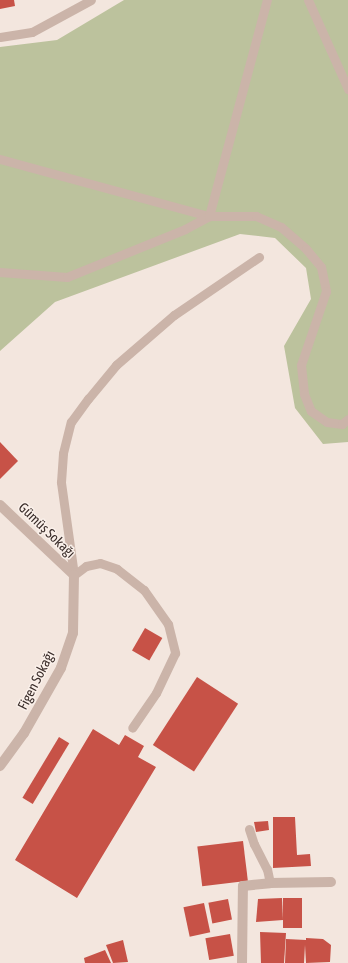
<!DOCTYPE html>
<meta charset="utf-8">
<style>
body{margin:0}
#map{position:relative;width:348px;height:963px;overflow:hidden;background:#f3e6de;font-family:"Asap Condensed",sans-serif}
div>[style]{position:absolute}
.green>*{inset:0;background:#bcc29d}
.building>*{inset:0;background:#c75247;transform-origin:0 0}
.service>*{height:9px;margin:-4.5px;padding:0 4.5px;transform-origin:4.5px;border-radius:4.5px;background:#cbb4a9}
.minor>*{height:10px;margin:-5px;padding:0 5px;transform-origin:5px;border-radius:5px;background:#cbb4a9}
span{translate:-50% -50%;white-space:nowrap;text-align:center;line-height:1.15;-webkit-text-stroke:3px #faf0ea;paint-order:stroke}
.street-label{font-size:14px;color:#392c29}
</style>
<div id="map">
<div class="green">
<i style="clip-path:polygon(124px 0,348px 0,348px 442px,323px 444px,295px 408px,284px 346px,311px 299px,306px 268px,275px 238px,240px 234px,55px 302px,0 351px,0 47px,57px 40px)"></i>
</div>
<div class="building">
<i style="clip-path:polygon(0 0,14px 0,15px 6px,0 9px)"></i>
<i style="clip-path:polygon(0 442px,18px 461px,0 479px)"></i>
<i style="left:145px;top:628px;width:20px;height:26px;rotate:30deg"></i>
<i style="left:197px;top:677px;width:49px;height:81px;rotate:33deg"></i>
<i style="clip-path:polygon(93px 729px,119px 745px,125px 735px,144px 746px,138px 757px,156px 767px,77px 898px,15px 860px)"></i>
<i style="left:59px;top:737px;width:12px;height:71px;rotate:31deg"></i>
<i style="clip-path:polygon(273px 817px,295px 817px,297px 855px,310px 854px,311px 866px,273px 868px)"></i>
<i style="clip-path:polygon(268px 821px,269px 830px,256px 832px,254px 822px)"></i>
<i style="left:243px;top:841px;width:40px;height:46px;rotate:83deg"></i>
<i style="clip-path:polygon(282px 898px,283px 920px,256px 922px,258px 899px)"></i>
<i style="left:302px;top:898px;width:30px;height:19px;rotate:90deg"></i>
<i style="left:228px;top:899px;width:21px;height:20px;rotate:79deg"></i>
<i style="left:204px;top:903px;width:30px;height:21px;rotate:78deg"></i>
<i style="clip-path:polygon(260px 932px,286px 933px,284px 963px,261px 963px)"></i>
<i style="left:230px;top:934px;width:22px;height:25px;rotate:80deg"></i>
<i style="clip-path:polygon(306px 938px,323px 939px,331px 945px,330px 962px,306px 963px,305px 945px,304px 963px,285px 963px,286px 939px,306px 940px)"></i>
<i style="clip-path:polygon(123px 940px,128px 962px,113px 963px,106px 945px)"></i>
<i style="clip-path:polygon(105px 950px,111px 963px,85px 963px,84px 958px)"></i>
</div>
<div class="service">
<i style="left:308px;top:0;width:98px;rotate:65.8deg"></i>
<i style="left:0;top:37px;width:32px;rotate:-9deg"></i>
<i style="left:32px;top:32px;width:67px;rotate:-28.5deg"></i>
<i style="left:0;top:159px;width:217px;rotate:15.3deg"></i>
<i style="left:209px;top:216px;width:224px;rotate:-75deg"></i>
<i style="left:0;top:272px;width:67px;rotate:4.3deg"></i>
<i style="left:67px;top:277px;width:127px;rotate:-22.1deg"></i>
<i style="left:185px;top:229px;width:27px;rotate:-28deg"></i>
<i style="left:209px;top:216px;width:47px"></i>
<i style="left:256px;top:216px;width:27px;rotate:24deg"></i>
<i style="left:281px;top:227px;width:33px;rotate:41deg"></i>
<i style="left:306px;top:249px;width:23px;rotate:50deg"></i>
<i style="left:321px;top:267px;width:25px;rotate:78deg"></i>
<i style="left:326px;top:291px;width:78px;rotate:108.7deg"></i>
<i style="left:301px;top:365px;width:29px;rotate:84deg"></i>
<i style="left:304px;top:394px;width:18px;rotate:68deg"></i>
<i style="left:311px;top:411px;width:19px;rotate:35deg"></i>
<i style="left:327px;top:422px;width:15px;rotate:8deg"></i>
<i style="left:342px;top:424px;width:8px;rotate:-40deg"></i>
<i style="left:74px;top:575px;width:94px;rotate:-98deg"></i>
<i style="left:61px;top:482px;width:29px;rotate:-86deg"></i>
<i style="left:63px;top:453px;width:32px;rotate:-76deg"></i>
<i style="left:71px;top:422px;width:29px;rotate:-54deg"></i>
<i style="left:88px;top:399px;width:44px;rotate:-50.5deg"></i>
<i style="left:116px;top:365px;width:77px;rotate:-40.8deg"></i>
<i style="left:174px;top:315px;width:103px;rotate:-34.3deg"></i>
<i style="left:74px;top:575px;width:15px;rotate:-37deg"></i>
<i style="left:86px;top:566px;width:14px;rotate:-12deg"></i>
<i style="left:100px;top:563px;width:18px;rotate:19deg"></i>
<i style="left:117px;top:569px;width:34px;rotate:38deg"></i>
<i style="left:144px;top:590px;width:42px;rotate:54.8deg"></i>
<i style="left:168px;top:624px;width:30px;rotate:76deg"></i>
<i style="left:175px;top:653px;width:44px;rotate:115.4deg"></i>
<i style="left:156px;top:693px;width:42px;rotate:124.4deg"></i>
<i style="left:249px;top:829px;width:16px;rotate:72deg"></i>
<i style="left:254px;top:844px;width:28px;rotate:63deg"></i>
<i style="left:267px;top:869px;width:14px;rotate:78deg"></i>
</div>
<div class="minor">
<i style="left:0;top:505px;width:102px;rotate:43.4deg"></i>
<i style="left:74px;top:575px;width:58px;rotate:91deg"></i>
<i style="left:73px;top:633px;width:37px;rotate:109deg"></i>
<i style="left:61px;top:668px;width:75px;rotate:119.6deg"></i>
<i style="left:24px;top:733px;width:41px;rotate:126deg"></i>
<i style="left:242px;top:963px;width:77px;rotate:-89.3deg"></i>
<i style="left:243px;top:886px;width:27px;rotate:-6deg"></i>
<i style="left:270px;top:883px;width:61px;rotate:-0.9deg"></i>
</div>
<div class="street-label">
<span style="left:47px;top:530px;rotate:44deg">Gümüş Sokağı</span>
<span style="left:36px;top:680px;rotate:-63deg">Figen Sokağı</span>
</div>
</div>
